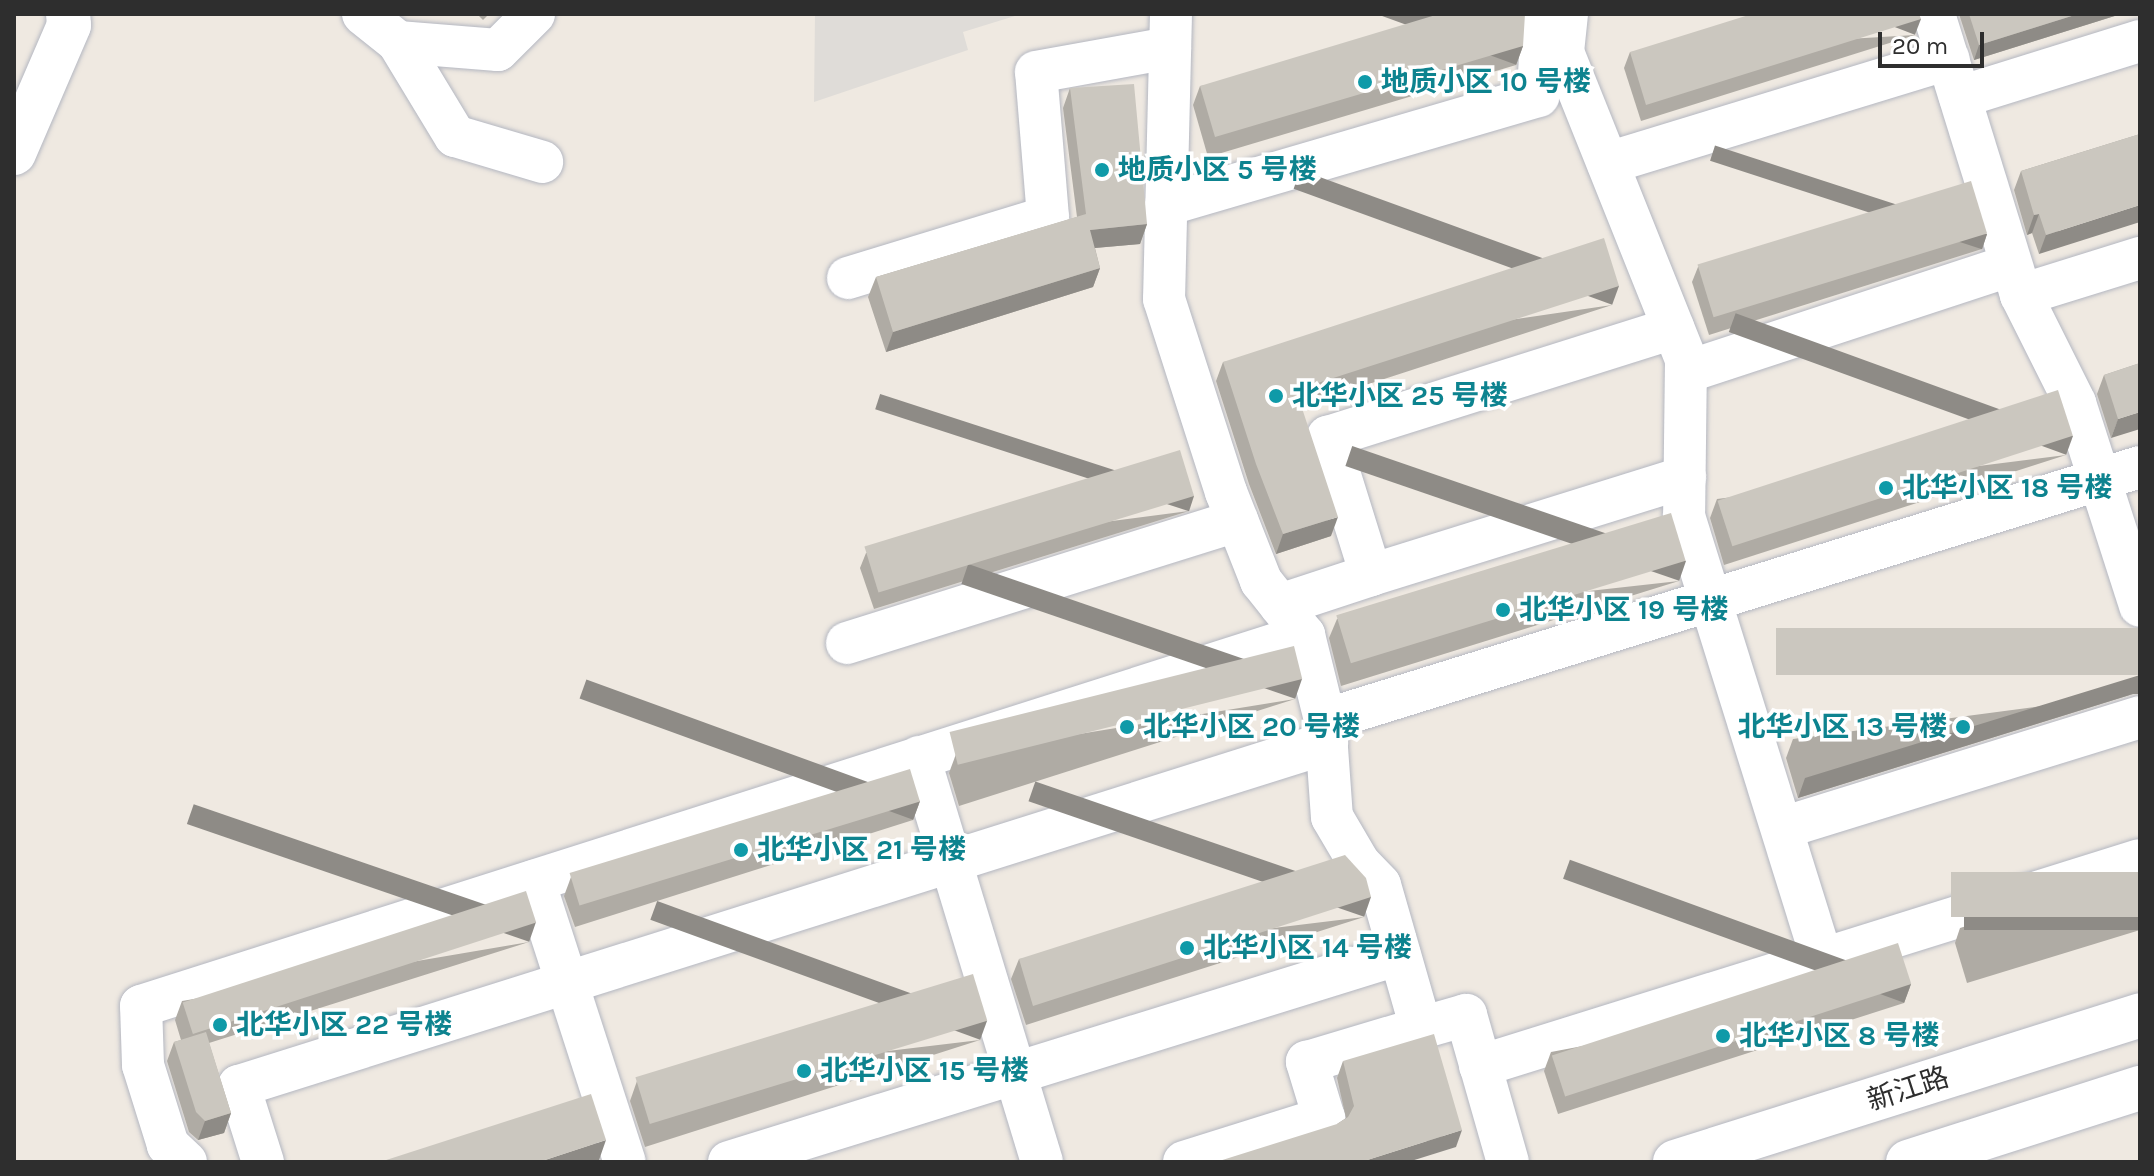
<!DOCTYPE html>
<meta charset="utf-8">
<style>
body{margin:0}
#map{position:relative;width:2154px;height:1176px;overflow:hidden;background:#efe9e1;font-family:Karla,"Noto Sans SC",sans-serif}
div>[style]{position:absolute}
.plaza>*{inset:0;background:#dfdcd8}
.roads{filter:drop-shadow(0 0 2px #b4b7c1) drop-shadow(0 0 2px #b4b7c1)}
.street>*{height:42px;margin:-21px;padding:0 21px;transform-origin:21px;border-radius:21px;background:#fff}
.secondary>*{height:44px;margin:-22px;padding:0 22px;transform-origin:22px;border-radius:22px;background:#fff}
.wall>*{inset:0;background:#afaba4}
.shaded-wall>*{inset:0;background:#8e8b86;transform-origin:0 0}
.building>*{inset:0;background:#cbc7bf;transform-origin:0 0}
.dots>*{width:22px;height:22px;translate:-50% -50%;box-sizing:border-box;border:4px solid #fff;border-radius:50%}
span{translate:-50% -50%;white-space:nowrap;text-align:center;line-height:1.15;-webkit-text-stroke:7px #fff;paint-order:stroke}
.culture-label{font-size:28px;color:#0d838f;font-weight:700}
.left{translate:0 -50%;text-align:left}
.right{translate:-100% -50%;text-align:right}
.street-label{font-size:28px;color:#2e2e2e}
.frame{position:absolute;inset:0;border:16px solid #2e2e2e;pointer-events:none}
.scale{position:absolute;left:1878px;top:32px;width:106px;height:36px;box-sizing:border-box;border:4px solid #2e2e2e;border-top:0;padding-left:10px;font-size:24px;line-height:28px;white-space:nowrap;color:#2e2e2e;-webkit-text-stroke:6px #fff;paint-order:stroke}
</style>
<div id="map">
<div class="plaza">
<i style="clip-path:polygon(815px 14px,1021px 14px,963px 32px,968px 50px,814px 102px)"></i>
</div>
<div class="roads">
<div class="street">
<i style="left:363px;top:14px;width:45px;rotate:38.7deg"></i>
<i style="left:398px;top:42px;width:110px;rotate:58.8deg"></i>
<i style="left:455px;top:136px;width:91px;rotate:16.6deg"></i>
<i style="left:1171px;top:14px;width:285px;rotate:91.4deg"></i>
<i style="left:1164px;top:299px;width:203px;rotate:72.2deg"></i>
<i style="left:1226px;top:492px;width:96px;rotate:68.5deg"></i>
<i style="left:1261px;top:581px;width:69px;rotate:51.5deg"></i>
<i style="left:1304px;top:635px;width:88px;rotate:76.1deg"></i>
<i style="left:1325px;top:720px;width:97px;rotate:85.9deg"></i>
<i style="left:1332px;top:817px;width:53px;rotate:59.6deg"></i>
<i style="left:1359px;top:863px;width:30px;rotate:46deg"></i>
<i style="left:1380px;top:885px;width:149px;rotate:74deg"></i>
<i style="left:1421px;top:1028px;width:47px;rotate:-16.1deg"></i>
<i style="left:1466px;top:1015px;width:153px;rotate:74.1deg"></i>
<i style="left:1567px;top:14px;width:38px;rotate:96deg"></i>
<i style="left:1563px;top:52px;width:332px;rotate:68.2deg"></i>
<i style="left:1686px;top:360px;width:156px;rotate:90.7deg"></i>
<i style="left:1684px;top:516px;width:464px;rotate:72.7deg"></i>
<i style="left:1934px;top:14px;width:294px;rotate:72.8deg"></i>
<i style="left:2021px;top:295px;width:121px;rotate:63.4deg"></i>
<i style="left:2075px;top:403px;width:213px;rotate:72.2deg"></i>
<i style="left:398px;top:42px;width:100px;rotate:4.6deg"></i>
<i style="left:498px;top:50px;width:51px;rotate:-45deg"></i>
<i style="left:1960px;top:97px;width:189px;rotate:-17.3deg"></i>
<i style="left:1608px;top:163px;width:356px;rotate:-17deg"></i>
<i style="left:1166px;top:205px;width:388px;rotate:-16.3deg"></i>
<i style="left:1538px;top:96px;width:81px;rotate:-87.2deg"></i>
<i style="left:848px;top:278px;width:209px;rotate:-17deg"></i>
<i style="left:1048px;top:217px;width:145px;rotate:-94.7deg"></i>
<i style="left:1036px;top:72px;width:136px;rotate:-10.2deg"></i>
<i style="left:2021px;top:295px;width:125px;rotate:-17.3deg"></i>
<i style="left:1686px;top:372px;width:342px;rotate:-18.2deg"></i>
<i style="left:1371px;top:575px;width:329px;rotate:-17.3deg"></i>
<i style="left:1280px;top:605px;width:96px;rotate:-18.2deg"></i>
<i style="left:1371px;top:575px;width:145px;rotate:-107.3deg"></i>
<i style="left:1328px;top:437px;width:362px;rotate:-17.5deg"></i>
<i style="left:847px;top:643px;width:409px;rotate:-17.4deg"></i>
<i style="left:1325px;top:720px;width:853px;rotate:-17.25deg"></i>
<i style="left:919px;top:757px;width:423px;rotate:73.1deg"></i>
<i style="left:1782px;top:828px;width:375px;rotate:-17.2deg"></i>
<i style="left:534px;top:881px;width:295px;rotate:72.1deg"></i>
<i style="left:1480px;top:1066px;width:691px;rotate:-17.33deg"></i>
<i style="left:186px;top:1162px;width:25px;rotate:-137deg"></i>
<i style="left:168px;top:1145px;width:84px;rotate:-107.4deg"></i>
<i style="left:143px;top:1065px;width:59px;rotate:-91.9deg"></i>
<i style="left:141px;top:1006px;width:1221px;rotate:-17.69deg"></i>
<i style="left:263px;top:1162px;width:80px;rotate:-107.5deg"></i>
<i style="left:239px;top:1086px;width:1141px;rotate:-17.5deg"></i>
<i style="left:729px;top:1162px;width:702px;rotate:-17.22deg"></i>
<i style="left:1184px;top:1162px;width:147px;rotate:-17.4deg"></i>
<i style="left:1324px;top:1118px;width:59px;rotate:-106.9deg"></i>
<i style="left:1307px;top:1062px;width:119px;rotate:-16.6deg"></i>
</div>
<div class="secondary">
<i style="left:14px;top:153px;width:139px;rotate:-66.7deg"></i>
<i style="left:69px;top:25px;width:11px;rotate:-95deg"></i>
<i style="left:1675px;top:1162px;width:488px;rotate:-17.5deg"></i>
<i style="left:1908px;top:1162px;width:244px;rotate:-17.7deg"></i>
</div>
</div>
<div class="wall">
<i style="clip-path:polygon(477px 14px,489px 14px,483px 20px)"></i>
<i style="clip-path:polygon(1959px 14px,2121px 14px,1974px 60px)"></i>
<i style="clip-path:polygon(1915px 35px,1641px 121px,1624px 68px,1630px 52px)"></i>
<i style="clip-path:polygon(1523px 46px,1516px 65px,1208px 157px,1193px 105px,1200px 86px)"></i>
<i style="clip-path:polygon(1070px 88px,1147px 224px,1140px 244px,1095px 248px,1100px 268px,1093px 287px,886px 352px,868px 297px,876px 277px,1077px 217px,1063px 108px)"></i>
<i style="clip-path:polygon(2140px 134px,2039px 254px,2032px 233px,2027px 235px,2014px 190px,2021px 171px)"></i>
<i style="clip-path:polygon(1987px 234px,1982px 249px,1709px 335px,1692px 282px,1698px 267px)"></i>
<i style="clip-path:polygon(1612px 305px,1301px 406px,1331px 536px,1276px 554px,1249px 484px,1216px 381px,1223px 362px)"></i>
<i style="clip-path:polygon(2140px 363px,2111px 438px,2097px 394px,2104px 375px)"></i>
<i style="clip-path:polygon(2066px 455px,1724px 565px,1710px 518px,1717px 499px)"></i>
<i style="clip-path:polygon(1189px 511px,874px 609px,860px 568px,866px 553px)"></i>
<i style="clip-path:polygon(1679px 581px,1341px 686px,1329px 638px,1337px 619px)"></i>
<i style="clip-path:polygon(2133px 694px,1798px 798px,1786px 758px,1793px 739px)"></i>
<i style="clip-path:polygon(1295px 699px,959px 806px,949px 773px,956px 754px)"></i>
<i style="clip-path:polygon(920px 801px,913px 820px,575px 927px,564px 896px,571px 877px)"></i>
<i style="clip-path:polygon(2140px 872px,2140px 930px,1967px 983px,1955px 943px,1960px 928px)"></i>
<i style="clip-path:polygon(1364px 917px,1026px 1025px,1011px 979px,1019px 959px)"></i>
<i style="clip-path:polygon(529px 942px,209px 1043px,231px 1113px,224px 1133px,198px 1140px,189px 1132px,167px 1061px,174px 1042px,181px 1040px,175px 1020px,182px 1001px)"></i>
<i style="clip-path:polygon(1911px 984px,1904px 1003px,1558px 1114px,1544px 1071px,1551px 1052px)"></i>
<i style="clip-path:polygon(980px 1040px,645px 1147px,630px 1101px,637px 1081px)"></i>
<i style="clip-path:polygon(1343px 1061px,1456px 1147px,1337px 1124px,1346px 1118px,1337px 1078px)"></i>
</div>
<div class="shaded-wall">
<i style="clip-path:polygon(2078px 14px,2121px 14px,1974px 60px,1979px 45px)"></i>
<i style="left:1921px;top:19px;width:17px;height:288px;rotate:111deg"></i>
<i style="left:1523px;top:46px;width:20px;height:321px;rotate:110deg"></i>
<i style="clip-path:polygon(2140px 205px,2140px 222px,2039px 254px,2046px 235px)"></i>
<i style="clip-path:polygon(2039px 214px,2032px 233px,2027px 235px,2034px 215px)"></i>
<i style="clip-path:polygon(1147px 224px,1140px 244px,1083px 249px,1090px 230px)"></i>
<i style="left:1987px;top:234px;width:16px;height:286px;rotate:108deg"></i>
<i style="clip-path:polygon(1100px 268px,1093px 287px,886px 352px,893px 332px)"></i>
<i style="left:1619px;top:286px;width:20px;height:339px;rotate:110deg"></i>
<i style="clip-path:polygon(2140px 412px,2140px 429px,2111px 438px,2118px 419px)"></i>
<i style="left:2073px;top:436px;width:20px;height:359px;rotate:110deg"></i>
<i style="left:1194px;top:496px;width:16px;height:330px;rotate:108deg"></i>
<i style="clip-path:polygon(1338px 517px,1331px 536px,1276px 554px,1283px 534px)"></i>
<i style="left:1686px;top:561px;width:21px;height:353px;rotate:109deg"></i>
<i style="clip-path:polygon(2140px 675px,2140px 694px,2133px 694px,1798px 798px,1805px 778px)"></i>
<i style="left:1302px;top:679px;width:21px;height:353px;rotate:109deg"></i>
<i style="left:920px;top:801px;width:20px;height:355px;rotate:110deg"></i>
<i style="left:1371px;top:897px;width:21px;height:355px;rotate:109deg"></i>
<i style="left:2140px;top:917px;width:13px;height:176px;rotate:90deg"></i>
<i style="left:536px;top:922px;width:21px;height:362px;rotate:109deg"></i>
<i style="left:1911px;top:984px;width:20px;height:363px;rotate:110deg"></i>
<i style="left:987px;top:1021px;width:20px;height:351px;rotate:110deg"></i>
<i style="clip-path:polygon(231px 1113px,224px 1133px,198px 1140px,205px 1121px)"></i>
<i style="clip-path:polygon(1462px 1130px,1456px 1147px,1408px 1162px,1361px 1162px)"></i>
<i style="clip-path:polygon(606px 1140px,599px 1160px,593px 1162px,539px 1162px)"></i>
</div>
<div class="building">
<i style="clip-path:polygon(1439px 14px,1525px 14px,1523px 46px,1215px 137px,1200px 86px)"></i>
<i style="clip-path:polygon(1752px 14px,1919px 14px,1921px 19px,1646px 105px,1630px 52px)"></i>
<i style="clip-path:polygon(1969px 14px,2078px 14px,1979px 45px)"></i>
<i style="clip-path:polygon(1134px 84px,1147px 224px,1090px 230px,1100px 268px,893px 332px,876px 277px,1086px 214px,1070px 88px)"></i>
<i style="clip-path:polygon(2140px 134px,2140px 205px,2046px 235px,2039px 214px,2034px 215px,2021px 171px)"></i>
<i style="left:1971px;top:181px;width:55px;height:286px;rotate:73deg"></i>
<i style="clip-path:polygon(1604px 238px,1619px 286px,1296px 390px,1338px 517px,1283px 534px,1256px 464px,1223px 362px)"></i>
<i style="clip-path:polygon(2140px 363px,2140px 412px,2118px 419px,2104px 375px)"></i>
<i style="left:2058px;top:390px;width:48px;height:358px;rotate:72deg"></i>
<i style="left:1180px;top:450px;width:48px;height:330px;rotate:73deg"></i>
<i style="left:1671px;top:513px;width:50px;height:350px;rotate:73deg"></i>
<i style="left:2140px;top:628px;width:47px;height:364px;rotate:90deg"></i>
<i style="left:1294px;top:646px;width:34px;height:355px;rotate:76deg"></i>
<i style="left:910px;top:769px;width:34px;height:356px;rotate:73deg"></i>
<i style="clip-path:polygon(1345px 855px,1366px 878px,1371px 897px,1033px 1006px,1019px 959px)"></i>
<i style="left:2140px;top:872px;width:45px;height:189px;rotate:90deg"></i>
<i style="left:526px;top:891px;width:33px;height:361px;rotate:72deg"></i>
<i style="left:1898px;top:943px;width:43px;height:364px;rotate:72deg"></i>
<i style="left:973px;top:974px;width:49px;height:353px;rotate:73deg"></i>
<i style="clip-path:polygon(206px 1032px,231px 1113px,205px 1121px,196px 1112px,174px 1042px)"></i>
<i style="clip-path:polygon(1434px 1034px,1462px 1130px,1361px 1162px,1216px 1162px,1337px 1124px,1348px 1117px,1354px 1106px,1343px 1061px)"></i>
<i style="clip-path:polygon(591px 1094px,606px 1140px,539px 1162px,380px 1162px)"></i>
</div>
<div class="dots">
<i style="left:1365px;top:82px;background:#0f9aa8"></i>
<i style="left:1102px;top:170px;background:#0f9aa8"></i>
<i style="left:1276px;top:396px;background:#0f9aa8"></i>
<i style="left:1886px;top:488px;background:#0f9aa8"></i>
<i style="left:1503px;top:610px;background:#0f9aa8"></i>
<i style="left:1127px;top:727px;background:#0f9aa8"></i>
<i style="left:1963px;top:727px;background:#0f9aa8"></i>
<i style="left:741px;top:850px;background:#0f9aa8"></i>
<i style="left:1187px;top:948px;background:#0f9aa8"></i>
<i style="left:220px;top:1025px;background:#0f9aa8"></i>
<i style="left:1723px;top:1036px;background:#0f9aa8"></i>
<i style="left:804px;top:1071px;background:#0f9aa8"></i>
</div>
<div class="culture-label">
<span class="left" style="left:1381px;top:82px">地质小区 10 号楼</span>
<span class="left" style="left:1118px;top:170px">地质小区 5 号楼</span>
<span class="left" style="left:1292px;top:396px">北华小区 25 号楼</span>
<span class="left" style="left:1902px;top:488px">北华小区 18 号楼</span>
<span class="left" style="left:1519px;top:610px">北华小区 19 号楼</span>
<span class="left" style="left:1143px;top:727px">北华小区 20 号楼</span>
<span class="right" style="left:1947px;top:727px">北华小区 13 号楼</span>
<span class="left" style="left:757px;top:850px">北华小区 21 号楼</span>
<span class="left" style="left:1203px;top:948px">北华小区 14 号楼</span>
<span class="left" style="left:236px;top:1025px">北华小区 22 号楼</span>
<span class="left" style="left:1739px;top:1036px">北华小区 8 号楼</span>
<span class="left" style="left:820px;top:1071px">北华小区 15 号楼</span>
</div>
<div class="street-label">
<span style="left:1908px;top:1089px;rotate:-18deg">新江路</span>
</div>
<div class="frame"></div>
<div class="scale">20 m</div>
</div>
